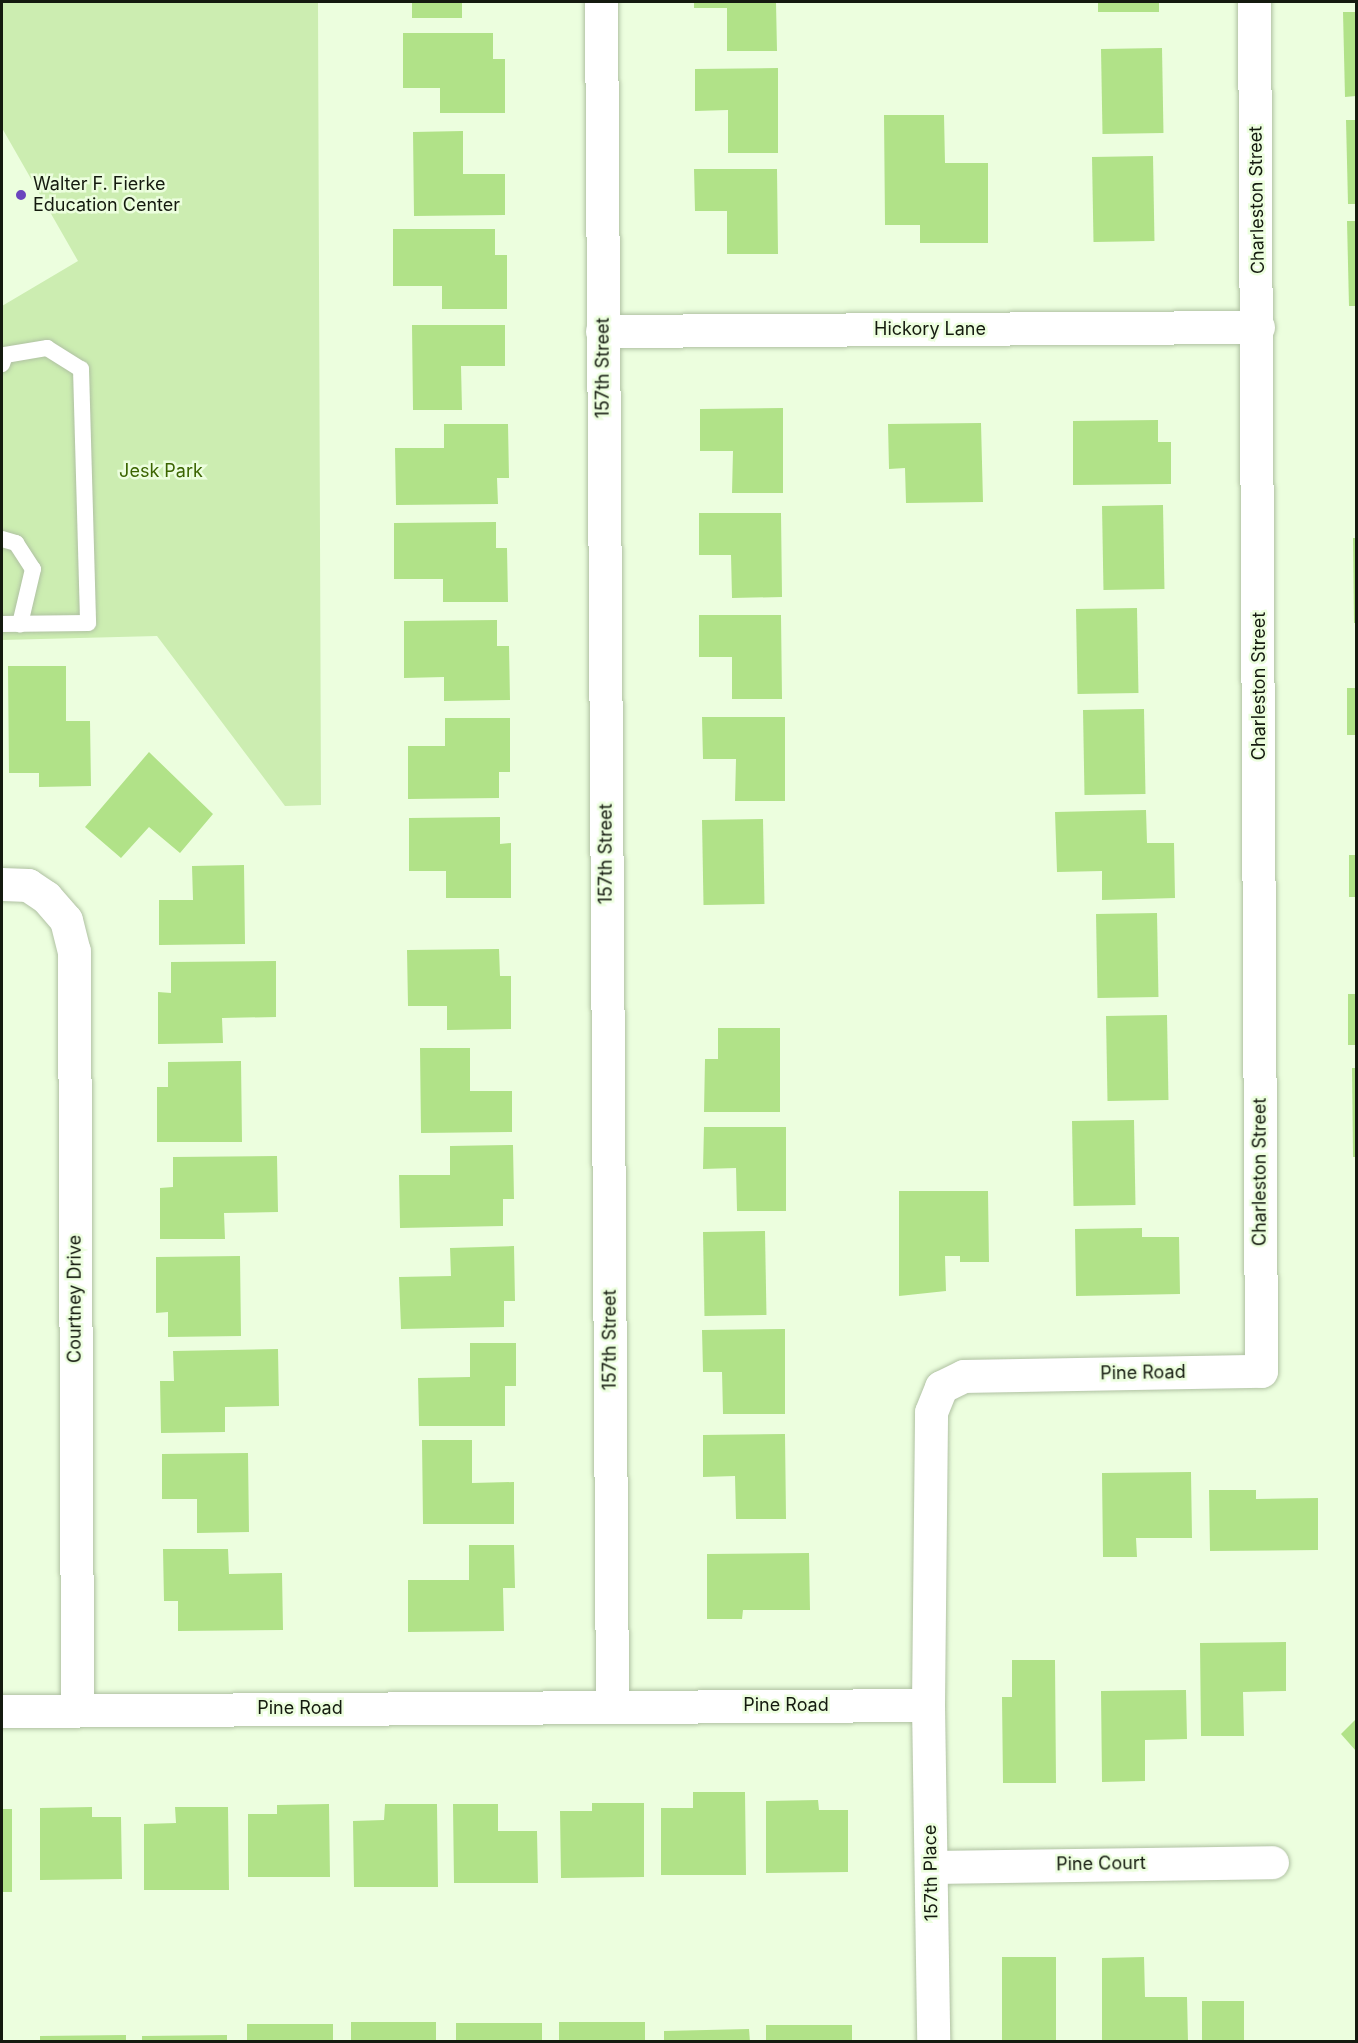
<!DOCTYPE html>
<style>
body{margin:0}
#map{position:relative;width:1358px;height:2043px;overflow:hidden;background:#ecfede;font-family:Inter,sans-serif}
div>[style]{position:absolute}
.green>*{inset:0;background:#ccedb1}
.building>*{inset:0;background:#b1e288;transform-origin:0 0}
.roads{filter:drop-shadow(0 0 2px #afc1a2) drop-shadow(0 0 2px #afc1a2)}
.service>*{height:16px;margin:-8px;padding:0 8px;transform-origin:8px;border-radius:8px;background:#fff}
.minor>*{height:33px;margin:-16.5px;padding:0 16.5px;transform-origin:16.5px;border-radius:16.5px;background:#fff}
.dots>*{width:16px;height:16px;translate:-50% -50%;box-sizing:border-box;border:3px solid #ecfede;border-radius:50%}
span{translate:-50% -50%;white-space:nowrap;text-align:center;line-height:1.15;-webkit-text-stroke:5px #ecfede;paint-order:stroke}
.poi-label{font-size:18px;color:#141a0f}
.left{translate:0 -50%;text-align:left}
.street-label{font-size:18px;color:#141a0f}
.park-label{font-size:18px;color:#3b6400}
.frame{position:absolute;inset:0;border:3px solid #141a0f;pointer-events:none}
</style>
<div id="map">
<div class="green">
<i style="clip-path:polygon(2px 2px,318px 2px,321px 805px,285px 806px,157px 636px,2px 640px,2px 306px,78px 261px,2px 128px)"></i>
</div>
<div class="building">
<i style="left:412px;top:2px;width:50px;height:16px"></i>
<i style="clip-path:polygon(694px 2px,776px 2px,777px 51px,727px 51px,727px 8px,694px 8px)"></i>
<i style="left:1098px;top:2px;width:61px;height:10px"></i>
<i style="clip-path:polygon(1343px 12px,1356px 12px,1356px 96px,1345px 97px)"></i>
<i style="clip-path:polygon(403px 33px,493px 33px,493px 59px,505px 59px,505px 113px,440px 113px,440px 88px,403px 88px)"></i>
<i style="left:1162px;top:48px;width:85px;height:61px;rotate:89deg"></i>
<i style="clip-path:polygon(778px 68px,778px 153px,728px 153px,728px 110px,695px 111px,695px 69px)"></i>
<i style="clip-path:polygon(884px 115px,944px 115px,945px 163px,988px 163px,988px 243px,920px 243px,920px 225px,885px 225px)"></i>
<i style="clip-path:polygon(1346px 120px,1356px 120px,1356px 204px,1348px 204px)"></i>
<i style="clip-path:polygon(463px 131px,463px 174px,505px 174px,505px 215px,414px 216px,413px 132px)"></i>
<i style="left:1153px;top:156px;width:85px;height:61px;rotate:89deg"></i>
<i style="clip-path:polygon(694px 169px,777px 169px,778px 254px,727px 254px,727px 211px,695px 211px)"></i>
<i style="clip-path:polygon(1347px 221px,1356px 221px,1356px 306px,1349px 306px)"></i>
<i style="clip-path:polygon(393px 229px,495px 229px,495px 255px,507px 255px,507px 309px,442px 309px,442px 286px,393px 286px)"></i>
<i style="clip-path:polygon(412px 325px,505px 325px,505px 366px,461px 366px,462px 410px,413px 410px)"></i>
<i style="clip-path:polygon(783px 408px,783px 493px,732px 493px,733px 451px,700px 451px,700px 409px)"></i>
<i style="clip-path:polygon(1158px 420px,1158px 442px,1171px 442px,1171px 484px,1073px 485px,1073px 421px)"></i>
<i style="clip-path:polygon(981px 423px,983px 502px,906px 503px,905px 468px,889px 469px,888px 424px)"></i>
<i style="clip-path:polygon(444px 424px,508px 424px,509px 478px,497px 478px,498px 504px,396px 505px,395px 448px,444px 448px)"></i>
<i style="left:1163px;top:505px;width:84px;height:61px;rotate:89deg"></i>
<i style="clip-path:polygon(699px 513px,781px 513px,782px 597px,732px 598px,731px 555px,699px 555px)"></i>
<i style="clip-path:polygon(496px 522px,496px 548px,507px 548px,508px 602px,443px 602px,443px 579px,394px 579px,394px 523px)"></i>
<i style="clip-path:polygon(1353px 538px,1356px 538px,1356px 623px,1354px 623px)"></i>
<i style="left:1137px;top:608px;width:85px;height:61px;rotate:89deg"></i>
<i style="clip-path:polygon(699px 615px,781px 615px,782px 699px,732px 699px,732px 657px,699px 657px)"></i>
<i style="clip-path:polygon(497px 620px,497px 646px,509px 646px,510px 700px,444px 701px,444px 677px,404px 678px,404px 621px)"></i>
<i style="clip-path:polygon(8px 666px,66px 666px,66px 721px,90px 721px,91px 786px,39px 787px,39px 773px,9px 773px)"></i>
<i style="left:1347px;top:688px;width:9px;height:47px"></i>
<i style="left:1144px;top:709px;width:85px;height:61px;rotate:89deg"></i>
<i style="clip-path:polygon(702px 717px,785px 717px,785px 801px,735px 801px,736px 759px,703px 759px)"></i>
<i style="clip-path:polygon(445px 718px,510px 718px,510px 772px,499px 772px,499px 798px,408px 799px,408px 746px,445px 746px)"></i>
<i style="clip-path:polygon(149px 752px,213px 814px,180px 853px,149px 827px,121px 858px,85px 827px)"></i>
<i style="clip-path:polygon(1146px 810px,1147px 843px,1174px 843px,1175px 898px,1102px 900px,1102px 871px,1057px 872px,1055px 812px)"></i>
<i style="clip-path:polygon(500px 817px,500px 844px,511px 843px,511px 898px,446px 898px,446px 871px,409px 871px,409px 818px)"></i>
<i style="left:763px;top:819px;width:85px;height:61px;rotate:89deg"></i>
<i style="left:1349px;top:855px;width:7px;height:42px"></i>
<i style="clip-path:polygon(244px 865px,245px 944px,159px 945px,159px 900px,193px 900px,192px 866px)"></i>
<i style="left:1157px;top:913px;width:84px;height:61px;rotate:89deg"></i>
<i style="clip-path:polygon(499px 949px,500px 976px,511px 976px,511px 1029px,447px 1030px,447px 1006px,408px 1006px,407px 950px)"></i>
<i style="clip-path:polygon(276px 961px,276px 1017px,222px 1018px,223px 1043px,158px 1044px,158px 992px,171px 993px,171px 962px)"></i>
<i style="left:1348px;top:994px;width:8px;height:51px"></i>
<i style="left:1167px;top:1015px;width:85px;height:61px;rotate:89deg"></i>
<i style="clip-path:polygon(718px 1028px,780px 1028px,780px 1112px,704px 1112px,705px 1059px,718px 1059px)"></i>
<i style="clip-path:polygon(420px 1048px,470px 1048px,470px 1091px,512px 1091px,512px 1132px,421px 1133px)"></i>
<i style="clip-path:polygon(241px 1061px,242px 1142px,157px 1142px,157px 1087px,168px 1087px,168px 1062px)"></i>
<i style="clip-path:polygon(1352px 1068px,1356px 1068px,1356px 1157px,1353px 1157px)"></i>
<i style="left:1134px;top:1120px;width:85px;height:62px;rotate:89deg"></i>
<i style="clip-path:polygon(704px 1127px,786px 1127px,786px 1211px,737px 1211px,736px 1168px,703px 1169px)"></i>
<i style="clip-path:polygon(513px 1145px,514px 1199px,503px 1199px,503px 1226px,400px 1228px,399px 1175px,450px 1175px,450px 1146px)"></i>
<i style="clip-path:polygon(277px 1156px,278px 1212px,224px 1213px,225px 1239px,160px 1239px,160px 1188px,173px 1187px,173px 1157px)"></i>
<i style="clip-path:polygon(899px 1191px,988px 1191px,989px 1262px,960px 1262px,960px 1256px,945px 1256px,946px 1291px,899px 1296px)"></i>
<i style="clip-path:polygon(1142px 1228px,1142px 1237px,1179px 1237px,1180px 1294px,1076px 1296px,1075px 1229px)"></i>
<i style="left:765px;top:1231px;width:84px;height:62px;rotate:89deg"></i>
<i style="clip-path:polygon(514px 1246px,515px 1301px,504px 1301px,504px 1327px,401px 1329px,399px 1277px,451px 1276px,450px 1248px)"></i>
<i style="clip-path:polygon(240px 1256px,241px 1336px,168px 1337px,168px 1312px,156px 1313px,156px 1257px)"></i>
<i style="clip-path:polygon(785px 1329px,785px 1414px,723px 1414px,722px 1372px,703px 1372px,702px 1330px)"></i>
<i style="clip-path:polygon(470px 1343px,516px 1343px,516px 1386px,505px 1386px,505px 1426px,419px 1426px,418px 1378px,470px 1377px)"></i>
<i style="clip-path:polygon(278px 1349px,279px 1406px,225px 1407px,225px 1432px,161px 1433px,160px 1381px,174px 1381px,173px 1351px)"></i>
<i style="clip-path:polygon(785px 1434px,786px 1519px,736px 1519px,735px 1476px,703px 1477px,703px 1435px)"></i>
<i style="clip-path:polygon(422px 1440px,472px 1440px,472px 1483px,514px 1482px,514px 1524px,423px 1524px)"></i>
<i style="clip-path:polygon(248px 1453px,249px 1532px,197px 1533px,197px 1499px,162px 1499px,162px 1454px)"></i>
<i style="clip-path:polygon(1191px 1472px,1192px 1538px,1136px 1538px,1137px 1557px,1103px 1557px,1102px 1473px)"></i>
<i style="clip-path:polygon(1209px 1490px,1256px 1490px,1256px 1499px,1318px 1498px,1318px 1550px,1210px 1551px)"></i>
<i style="clip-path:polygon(469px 1545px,514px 1545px,515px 1588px,503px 1588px,504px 1631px,408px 1632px,408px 1580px,469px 1580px)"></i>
<i style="clip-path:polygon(163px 1549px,228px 1549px,229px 1574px,282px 1573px,283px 1630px,178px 1631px,178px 1601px,164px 1601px)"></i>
<i style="clip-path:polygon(809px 1553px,810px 1610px,743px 1610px,742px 1619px,707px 1619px,707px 1554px)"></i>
<i style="clip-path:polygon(1286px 1642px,1286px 1691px,1243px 1692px,1244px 1736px,1201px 1736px,1200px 1643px)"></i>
<i style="clip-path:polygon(1012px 1660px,1055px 1660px,1056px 1783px,1003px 1783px,1002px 1697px,1012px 1697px)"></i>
<i style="clip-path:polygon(1186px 1690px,1187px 1739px,1145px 1740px,1145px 1781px,1102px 1782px,1101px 1691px)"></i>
<i style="clip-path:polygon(1356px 1719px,1356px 1751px,1341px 1734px)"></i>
<i style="clip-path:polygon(693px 1792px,745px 1792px,746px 1875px,661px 1875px,661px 1808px,693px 1808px)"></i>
<i style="clip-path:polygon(818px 1800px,819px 1810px,848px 1810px,848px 1872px,766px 1873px,766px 1801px)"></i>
<i style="clip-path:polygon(592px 1803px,644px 1803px,644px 1877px,561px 1878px,560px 1811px,592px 1811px)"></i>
<i style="clip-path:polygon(329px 1804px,330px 1877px,248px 1877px,248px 1814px,277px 1814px,277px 1805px)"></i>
<i style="clip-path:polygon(385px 1804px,437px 1804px,438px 1887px,354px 1887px,353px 1821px,384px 1820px)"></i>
<i style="clip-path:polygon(453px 1804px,498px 1804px,498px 1831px,537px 1831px,538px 1883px,454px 1883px)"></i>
<i style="clip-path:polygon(92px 1807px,92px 1817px,121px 1817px,122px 1879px,40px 1880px,40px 1808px)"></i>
<i style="clip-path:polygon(175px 1807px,228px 1807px,229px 1890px,144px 1890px,144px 1824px,176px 1823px)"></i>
<i style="left:2px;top:1809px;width:10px;height:83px"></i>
<i style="left:1002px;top:1957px;width:54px;height:85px"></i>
<i style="clip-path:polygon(1144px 1957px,1145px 1997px,1187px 1997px,1188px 2042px,1102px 2042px,1102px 1958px)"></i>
<i style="left:1202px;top:2001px;width:42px;height:41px"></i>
<i style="left:436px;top:2022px;width:20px;height:85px;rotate:90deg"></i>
<i style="left:645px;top:2022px;width:20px;height:86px;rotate:90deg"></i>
<i style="left:542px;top:2023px;width:19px;height:86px;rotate:90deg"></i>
<i style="left:333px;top:2024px;width:18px;height:86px;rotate:90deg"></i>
<i style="left:852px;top:2025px;width:17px;height:86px;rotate:90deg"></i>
<i style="clip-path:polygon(749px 2029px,750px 2042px,664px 2042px,664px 2031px)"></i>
<i style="clip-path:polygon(126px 2035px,126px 2042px,40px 2042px,40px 2036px)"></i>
<i style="clip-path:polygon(227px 2035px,227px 2042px,142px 2042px,142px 2036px)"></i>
</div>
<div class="roads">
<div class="service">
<i style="left:2px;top:364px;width:9px;rotate:-72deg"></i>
<i style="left:5px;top:355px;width:43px;rotate:-9.5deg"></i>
<i style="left:47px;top:348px;width:40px;rotate:32deg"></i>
<i style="left:81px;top:369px;width:254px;rotate:88.4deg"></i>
<i style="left:88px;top:623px;width:86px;rotate:179.3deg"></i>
<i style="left:2px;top:539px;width:15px;rotate:16deg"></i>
<i style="left:16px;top:543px;width:31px;rotate:57deg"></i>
<i style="left:33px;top:569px;width:57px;rotate:103.3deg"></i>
</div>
<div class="minor">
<i style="left:601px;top:2px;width:1704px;rotate:89.63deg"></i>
<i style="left:602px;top:331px;width:656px;rotate:-0.35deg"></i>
<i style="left:2px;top:884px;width:26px;rotate:2deg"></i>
<i style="left:28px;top:885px;width:22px;rotate:34deg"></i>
<i style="left:46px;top:897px;width:30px;rotate:49deg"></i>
<i style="left:66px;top:920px;width:32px;rotate:76deg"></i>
<i style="left:74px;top:951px;width:759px;rotate:89.77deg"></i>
<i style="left:928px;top:1705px;width:337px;rotate:89.1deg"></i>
<i style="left:2px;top:1711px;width:926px;rotate:-0.37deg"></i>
<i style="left:928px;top:1705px;width:293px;rotate:-89.4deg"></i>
<i style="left:931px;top:1412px;width:27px;rotate:-68deg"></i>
<i style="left:941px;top:1387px;width:25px;rotate:-26deg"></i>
<i style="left:964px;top:1376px;width:297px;rotate:-1deg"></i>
<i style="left:1261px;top:1371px;width:1369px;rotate:-90.29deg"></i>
<i style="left:931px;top:1867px;width:341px;rotate:-0.8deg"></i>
</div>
</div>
<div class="dots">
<i style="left:21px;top:195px;background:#6b45be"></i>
</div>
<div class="poi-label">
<span class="left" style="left:33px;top:195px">Walter F. Fierke<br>Education Center</span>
</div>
<div class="street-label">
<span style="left:1257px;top:200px;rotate:-91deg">Charleston Street</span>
<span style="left:930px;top:329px">Hickory Lane</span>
<span style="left:603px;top:368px;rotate:-90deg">157th Street</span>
<span style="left:1259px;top:686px;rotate:-90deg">Charleston Street</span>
<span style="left:606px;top:854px;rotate:-90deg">157th Street</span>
<span style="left:1260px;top:1172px;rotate:-90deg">Charleston Street</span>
<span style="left:75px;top:1299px;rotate:-90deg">Courtney Drive</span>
<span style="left:610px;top:1340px;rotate:-90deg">157th Street</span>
<span style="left:1143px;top:1373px;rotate:-1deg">Pine Road</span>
<span style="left:786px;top:1705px">Pine Road</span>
<span style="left:300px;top:1708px">Pine Road</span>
<span style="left:1101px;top:1864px;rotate:-1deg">Pine Court</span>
<span style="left:931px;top:1873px;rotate:-91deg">157th Place</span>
</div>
<div class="park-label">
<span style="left:161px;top:471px">Jesk Park</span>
</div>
<div class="frame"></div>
</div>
